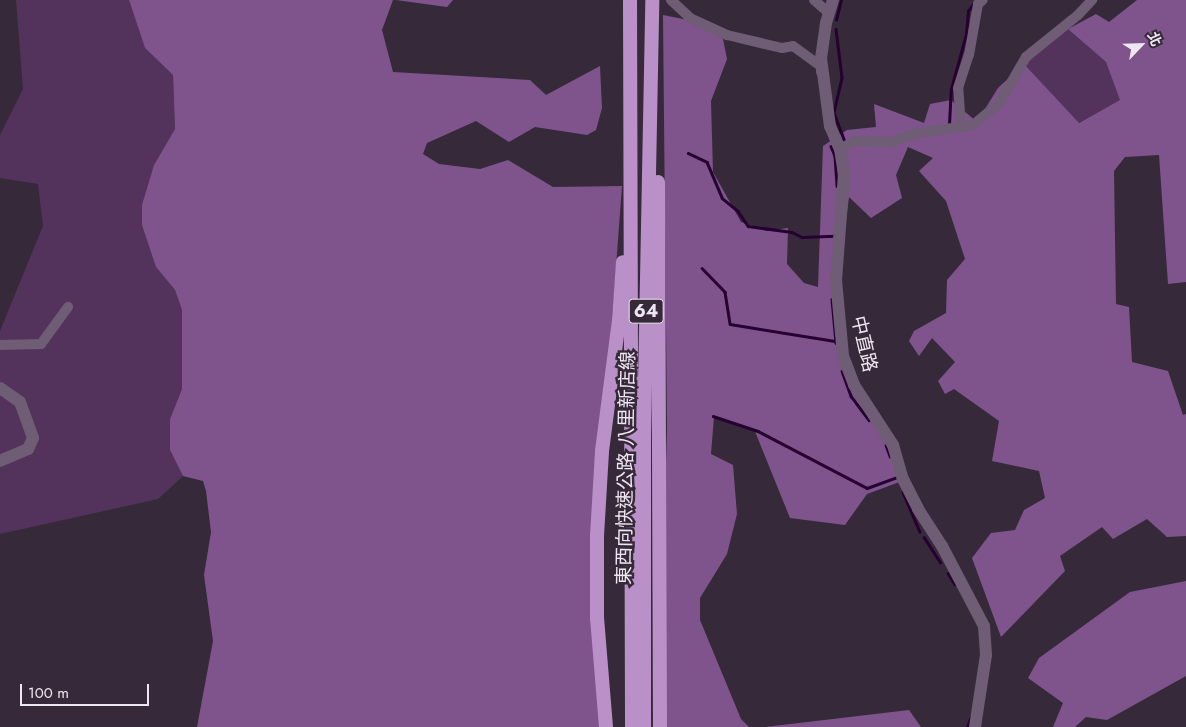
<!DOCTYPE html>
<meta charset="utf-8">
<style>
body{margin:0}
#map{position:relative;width:1186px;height:727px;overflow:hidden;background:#362a3a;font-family:Jost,"Noto Sans TC",sans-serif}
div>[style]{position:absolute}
.green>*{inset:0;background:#53335c}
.forest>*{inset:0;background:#7f548c}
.stream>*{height:2.5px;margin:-1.25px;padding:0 1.25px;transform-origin:1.25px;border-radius:1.25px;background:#260031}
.minor>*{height:10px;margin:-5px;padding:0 5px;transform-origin:5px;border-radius:5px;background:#6f5c75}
.tertiary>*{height:12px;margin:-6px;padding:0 6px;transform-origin:6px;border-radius:6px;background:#6f5c75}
.trunk>*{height:14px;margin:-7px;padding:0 7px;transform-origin:7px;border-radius:7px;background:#ba90c8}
span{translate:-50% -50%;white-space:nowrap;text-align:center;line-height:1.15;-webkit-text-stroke:5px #362a3a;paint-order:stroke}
.shield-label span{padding:1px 4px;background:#362a3a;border:1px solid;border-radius:4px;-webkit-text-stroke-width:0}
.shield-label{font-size:18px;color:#eee6f0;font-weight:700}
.street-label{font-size:19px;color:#eee6f0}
.north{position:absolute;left:1116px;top:20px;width:50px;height:50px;-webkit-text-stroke:4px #362a3a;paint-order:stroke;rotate:66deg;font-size:14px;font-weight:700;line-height:20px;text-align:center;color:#eee6f0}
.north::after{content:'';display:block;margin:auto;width:18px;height:22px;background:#eee6f0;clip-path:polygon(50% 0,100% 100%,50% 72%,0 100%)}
.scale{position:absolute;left:20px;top:684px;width:129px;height:22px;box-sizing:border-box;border:2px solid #eee6f0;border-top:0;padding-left:6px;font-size:15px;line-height:18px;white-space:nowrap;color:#eee6f0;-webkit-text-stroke:4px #362a3a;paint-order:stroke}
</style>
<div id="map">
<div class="green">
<i style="clip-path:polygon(16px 0,129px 0,145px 48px,173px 75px,175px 129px,154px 165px,156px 267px,175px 290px,182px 310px,182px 389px,170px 419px,170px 450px,183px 476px,158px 499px,0 534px,0 331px,43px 226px,38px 184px,0 178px,0 135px,23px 89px)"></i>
<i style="clip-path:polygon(1068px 29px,1106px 62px,1121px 100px,1078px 123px,1024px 64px)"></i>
</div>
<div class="forest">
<i style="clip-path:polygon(129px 0,393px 0,382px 30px,393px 72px,530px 80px,546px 95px,600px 66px,602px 108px,596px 130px,587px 135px,535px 127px,509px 142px,476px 121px,427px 143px,423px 154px,439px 164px,480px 169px,508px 160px,553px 187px,622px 186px,591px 605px,602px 727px,197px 727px,213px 641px,204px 575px,211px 532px,206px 491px,203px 481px,183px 476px,170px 450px,170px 419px,182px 389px,182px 310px,175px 290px,156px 267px,142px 225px,142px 205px,154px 165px,175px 129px,173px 75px,145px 48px)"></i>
<i style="clip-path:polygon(396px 0,453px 0,447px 7px)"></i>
<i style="clip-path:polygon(1137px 0,1186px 0,1186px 282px,1168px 284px,1159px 155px,1125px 157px,1114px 171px,1116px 304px,1129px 307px,1132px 362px,1168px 371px,1183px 415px,1186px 414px,1186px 536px,1167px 537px,1147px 519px,1113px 539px,1102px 527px,1060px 556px,1065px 571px,1001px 637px,972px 558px,991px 533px,1015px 530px,1024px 510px,1045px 498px,1039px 471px,992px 461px,999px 421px,954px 389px,945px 394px,938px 381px,955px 362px,932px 338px,919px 356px,909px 341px,914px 331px,946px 313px,947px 280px,965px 259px,946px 201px,919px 171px,933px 158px,908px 147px,896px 175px,902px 198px,871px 218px,849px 197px,840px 269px,844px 345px,859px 389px,905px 480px,867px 494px,845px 525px,790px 518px,754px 429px,714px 417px,711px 454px,733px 465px,737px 514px,727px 554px,700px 598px,700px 620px,741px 719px,749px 727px,664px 727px,662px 597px,667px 429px,663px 15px,703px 23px,723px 39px,727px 59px,711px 101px,713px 172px,741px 222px,767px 231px,788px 228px,787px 264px,804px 283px,818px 287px,823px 146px,847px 130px,876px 127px,874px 104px,924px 123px,930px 104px,951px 100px,977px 122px,998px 88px,1024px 64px,1079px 123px,1120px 100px,1106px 62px,1068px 29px,1096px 14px,1109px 22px)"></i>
<i style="clip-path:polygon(1186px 581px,1186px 676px,1107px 720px,1086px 717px,1075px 727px,1053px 727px,1063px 703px,1028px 678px,1039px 658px,1130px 592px)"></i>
<i style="clip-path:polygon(909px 710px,921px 727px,765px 727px)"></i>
</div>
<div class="stream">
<i style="left:836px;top:20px;width:21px;rotate:-76deg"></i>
<i style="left:836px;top:29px;width:49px;rotate:83deg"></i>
<i style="left:842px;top:78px;width:36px;rotate:103deg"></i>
<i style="left:834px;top:113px;width:28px;rotate:69deg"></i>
<i style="left:949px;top:124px;width:35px;rotate:-87deg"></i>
<i style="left:951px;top:89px;width:57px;rotate:-74.7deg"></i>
<i style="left:966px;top:34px;width:23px;rotate:-85deg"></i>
<i style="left:968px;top:11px;width:10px;rotate:-53deg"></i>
<i style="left:831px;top:146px;width:11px;rotate:68deg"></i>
<i style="left:835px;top:156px;width:30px;rotate:86deg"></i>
<i style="left:688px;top:153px;width:21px;rotate:25deg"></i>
<i style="left:707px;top:162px;width:39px;rotate:67deg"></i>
<i style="left:722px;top:198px;width:21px;rotate:39deg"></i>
<i style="left:738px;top:211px;width:18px;rotate:56deg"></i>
<i style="left:748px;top:226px;width:44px;rotate:7.8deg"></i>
<i style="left:792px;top:232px;width:11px;rotate:27deg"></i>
<i style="left:802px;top:237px;width:33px;rotate:-2deg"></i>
<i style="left:702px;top:268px;width:33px;rotate:46deg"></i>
<i style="left:725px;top:292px;width:32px;rotate:81deg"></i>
<i style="left:730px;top:324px;width:106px;rotate:9.2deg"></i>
<i style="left:832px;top:299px;width:44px;rotate:84.8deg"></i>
<i style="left:842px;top:371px;width:27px;rotate:70deg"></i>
<i style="left:851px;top:396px;width:30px;rotate:53deg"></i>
<i style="left:713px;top:416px;width:47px;rotate:18.4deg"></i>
<i style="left:758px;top:431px;width:123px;rotate:27.6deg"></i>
<i style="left:867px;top:488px;width:32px;rotate:-20deg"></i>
<i style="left:886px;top:445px;width:12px;rotate:70deg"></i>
<i style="left:903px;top:492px;width:43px;rotate:67deg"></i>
<i style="left:924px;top:537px;width:30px;rotate:57deg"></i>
<i style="left:948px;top:573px;width:13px;rotate:58deg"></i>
<i style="left:967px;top:727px;width:11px;rotate:-68deg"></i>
</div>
<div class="minor">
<i style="left:671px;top:0;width:26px;rotate:43deg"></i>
<i style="left:690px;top:18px;width:41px;rotate:24.7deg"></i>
<i style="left:727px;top:35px;width:57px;rotate:13.3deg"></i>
<i style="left:782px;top:48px;width:11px;rotate:-10deg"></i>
<i style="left:793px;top:46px;width:34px;rotate:36deg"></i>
<i style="left:821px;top:66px;width:6px;rotate:90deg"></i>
<i style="left:814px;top:0;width:20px;rotate:41deg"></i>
<i style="left:961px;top:127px;width:39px;rotate:-94deg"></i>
<i style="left:958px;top:88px;width:35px;rotate:-72deg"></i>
<i style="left:969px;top:55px;width:52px;rotate:-80deg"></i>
<i style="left:978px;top:4px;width:6px;rotate:-39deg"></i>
<i style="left:840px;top:149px;width:17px;rotate:-28deg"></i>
<i style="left:855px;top:141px;width:37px;rotate:2deg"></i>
<i style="left:892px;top:142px;width:27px;rotate:-20deg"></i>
<i style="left:917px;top:133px;width:57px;rotate:-8.1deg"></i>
<i style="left:973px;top:125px;width:35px;rotate:-40deg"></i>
<i style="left:1000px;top:102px;width:52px;rotate:-60deg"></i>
<i style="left:1026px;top:57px;width:67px;rotate:-38.9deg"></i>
<i style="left:1078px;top:15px;width:21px;rotate:-47deg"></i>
<i style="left:0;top:345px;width:41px;rotate:-1.4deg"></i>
<i style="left:41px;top:344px;width:46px;rotate:-53.9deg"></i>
</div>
<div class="tertiary">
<i style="left:833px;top:0;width:24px;rotate:107deg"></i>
<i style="left:826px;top:23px;width:35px;rotate:98deg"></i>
<i style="left:821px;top:58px;width:69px;rotate:82.5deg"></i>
<i style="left:830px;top:126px;width:25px;rotate:67deg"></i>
<i style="left:840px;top:149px;width:25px;rotate:81deg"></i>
<i style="left:844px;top:174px;width:106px;rotate:94.3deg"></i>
<i style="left:836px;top:280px;width:76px;rotate:84.7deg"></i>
<i style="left:843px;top:356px;width:31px;rotate:69deg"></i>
<i style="left:854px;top:385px;width:72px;rotate:57deg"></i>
<i style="left:893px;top:445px;width:35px;rotate:74deg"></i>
<i style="left:903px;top:479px;width:34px;rotate:63deg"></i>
<i style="left:918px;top:509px;width:44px;rotate:57deg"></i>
<i style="left:942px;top:546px;width:90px;rotate:62.3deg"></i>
<i style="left:984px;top:626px;width:29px;rotate:86deg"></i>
<i style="left:986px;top:655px;width:73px;rotate:98.7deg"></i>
<i style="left:0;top:388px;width:24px;rotate:35deg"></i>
<i style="left:20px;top:402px;width:38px;rotate:70deg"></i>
<i style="left:33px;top:438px;width:12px;rotate:114deg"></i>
<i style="left:28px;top:449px;width:30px;rotate:157deg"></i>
</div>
<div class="trunk">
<i style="left:630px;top:0;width:727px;rotate:89.84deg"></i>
<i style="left:658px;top:182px;width:545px;rotate:89.79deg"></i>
<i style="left:606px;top:727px;width:109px;rotate:-94.7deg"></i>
<i style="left:597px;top:618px;width:82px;rotate:-90deg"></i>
<i style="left:597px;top:536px;width:85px;rotate:-86.6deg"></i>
<i style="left:602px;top:451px;width:132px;rotate:-82.6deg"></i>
<i style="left:619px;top:320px;width:58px;rotate:-86.1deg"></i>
<i style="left:644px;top:727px;width:292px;rotate:-90deg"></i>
<i style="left:644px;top:435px;width:435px;rotate:-88.9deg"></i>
</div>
<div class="shield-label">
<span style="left:646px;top:311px">64</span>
</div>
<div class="street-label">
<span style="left:864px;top:344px;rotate:77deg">中直路</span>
<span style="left:626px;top:468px;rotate:-89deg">東西向快速公路 八里新店線</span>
</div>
<div class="north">北</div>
<div class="scale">100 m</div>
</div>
